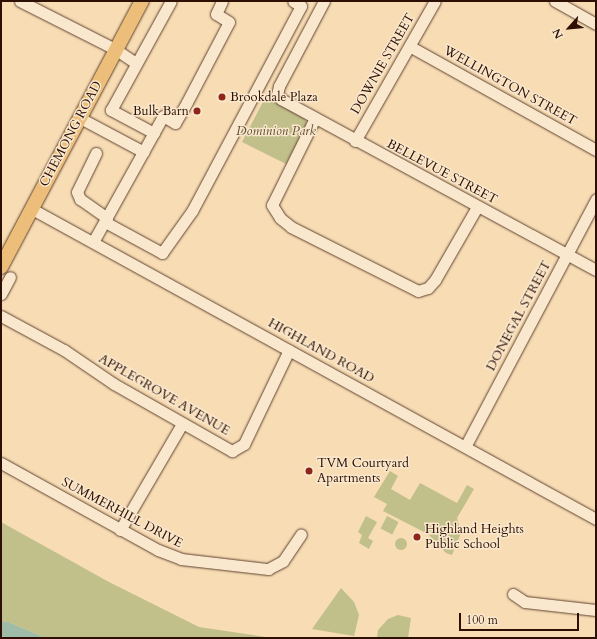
<!DOCTYPE html>
<style>
body{margin:0}
#map{position:relative;width:597px;height:639px;overflow:hidden;background:#f7dcb4;font-family:Cardo,serif}
div>[style]{position:absolute}
.green>*{inset:0;background:#c1bf8a;transform-origin:0 0}
.round{border-radius:50%}
.water>*{inset:0;background:#9ebca8}
.roads{filter:drop-shadow(0 0 1px #60432f) drop-shadow(0 0 1px #60432f)}
.minor>*{height:11px;margin:-5.5px;padding:0 5.5px;transform-origin:5.5px;border-radius:5.5px;background:#fae8ce}
.major>*{height:14px;margin:-7px;padding:0 7px;transform-origin:7px;border-radius:7px;background:#ecbe7a}
.dots>*{width:11px;height:11px;translate:-50% -50%;box-sizing:border-box;border:2px solid #fae8ce;border-radius:50%}
span{translate:-50% -50%;white-space:nowrap;text-align:center;line-height:1.15;-webkit-text-stroke:3px #fae8ce;paint-order:stroke}
.street-label{font-size:13px;color:#2d1003}
.poi-label{font-size:13px;color:#2d1003}
.left{translate:0 -50%;text-align:left}
.right{translate:-100% -50%;text-align:right}
.park-label{font-size:13px;color:#614d32;font-style:italic}
.frame{position:absolute;inset:0;border:2px solid #2d1003;pointer-events:none}
.north{position:absolute;left:549px;top:8px;width:40px;height:40px;-webkit-text-stroke:3px #fae8ce;paint-order:stroke;rotate:243deg;font-size:11px;font-weight:700;line-height:16px;text-align:center;color:#2d1003}
.north::after{content:'';display:block;margin:auto;width:14px;height:18px;background:#2d1003;clip-path:polygon(50% 0,100% 100%,50% 72%,0 100%)}
.scale{position:absolute;left:459px;top:613px;width:120px;height:18px;box-sizing:border-box;border:2px solid #2d1003;border-top:0;padding-left:5px;font-size:12px;line-height:14px;white-space:nowrap;color:#2d1003;-webkit-text-stroke:3px #fae8ce;paint-order:stroke}
</style>
<div id="map">
<div class="green">
<i style="clip-path:polygon(266px 96px,305px 118px,307px 125px,286px 164px,242px 142px)"></i>
<i style="clip-path:polygon(390px 471px,398px 476px,391px 489px,410px 500px,420px 483px,457px 503px,467px 485px,474px 489px,457px 518px,461px 533px,452px 555px,446px 553px,428px 534px,383px 511px,387px 504px,374px 497px)"></i>
<i style="clip-path:polygon(366px 516px,377px 522px,368px 538px,373px 541px,369px 549px,359px 543px,362px 535px,358px 532px)"></i>
<i style="left:387px;top:516px;width:13px;height:14px;rotate:27deg"></i>
<i style="clip-path:polygon(1px 522px,109px 582px,199px 627px,272px 638px,46px 638px,8px 622px,1px 621px)"></i>
<i class="round" style="left:395px;top:538px;width:12px;height:12px"></i>
<i style="clip-path:polygon(341px 588px,354px 602px,359px 615px,354px 636px,312px 629px)"></i>
<i style="clip-path:polygon(398px 615px,411px 618px,408px 638px,377px 638px,378px 630px,388px 619px)"></i>
</div>
<div class="water">
<i style="clip-path:polygon(1px 621px,8px 622px,46px 638px,6px 638px,1px 636px)"></i>
</div>
<div class="roads">
<div class="minor">
<i style="left:20px;top:1px;width:106px;rotate:26.8deg"></i>
<i style="left:115px;top:49px;width:25px;rotate:34deg"></i>
<i style="left:324px;top:1px;width:96px;rotate:117.9deg"></i>
<i style="left:279px;top:86px;width:9px;rotate:103deg"></i>
<i style="left:277px;top:95px;width:6px;rotate:45deg"></i>
<i style="left:281px;top:99px;width:358px;rotate:28.5deg"></i>
<i style="left:555px;top:1px;width:47px;rotate:29.3deg"></i>
<i style="left:411px;top:47px;width:212px;rotate:29.1deg"></i>
<i style="left:80px;top:118px;width:72px;rotate:28deg"></i>
<i style="left:315px;top:118px;width:97px;rotate:116.3deg"></i>
<i style="left:272px;top:205px;width:15px;rotate:58deg"></i>
<i style="left:280px;top:218px;width:14px;rotate:39deg"></i>
<i style="left:291px;top:227px;width:142px;rotate:26.7deg"></i>
<i style="left:418px;top:291px;width:10px;rotate:-17deg"></i>
<i style="left:428px;top:288px;width:11px;rotate:-49deg"></i>
<i style="left:435px;top:280px;width:84px;rotate:-60.1deg"></i>
<i style="left:154px;top:133px;width:49px;rotate:-151.9deg"></i>
<i style="left:111px;top:110px;width:124px;rotate:-61.2deg"></i>
<i style="left:355px;top:141px;width:161px;rotate:-60.3deg"></i>
<i style="left:96px;top:153px;width:43px;rotate:116deg"></i>
<i style="left:77px;top:192px;width:8px;rotate:67deg"></i>
<i style="left:80px;top:199px;width:33px;rotate:35deg"></i>
<i style="left:32px;top:209px;width:644px;rotate:28.8deg"></i>
<i style="left:105px;top:222px;width:65px;rotate:28.5deg"></i>
<i style="left:162px;top:253px;width:52px;rotate:-54.5deg"></i>
<i style="left:192px;top:211px;width:232px;rotate:-62deg"></i>
<i style="left:301px;top:6px;width:9px;rotate:-148deg"></i>
<i style="left:93px;top:242px;width:144px;rotate:-60.9deg"></i>
<i style="left:163px;top:116px;width:14px;rotate:30deg"></i>
<i style="left:175px;top:123px;width:24px;rotate:-60deg"></i>
<i style="left:187px;top:102px;width:90px;rotate:-62.3deg"></i>
<i style="left:229px;top:22px;width:15px;rotate:-148deg"></i>
<i style="left:216px;top:14px;width:14px;rotate:-65deg"></i>
<i style="left:1px;top:294px;width:19px;rotate:-62deg"></i>
<i style="left:1px;top:316px;width:72px;rotate:28.4deg"></i>
<i style="left:64px;top:350px;width:60px;rotate:34.2deg"></i>
<i style="left:114px;top:384px;width:136px;rotate:29.6deg"></i>
<i style="left:232px;top:451px;width:14px;rotate:-30deg"></i>
<i style="left:244px;top:444px;width:104px;rotate:-64.4deg"></i>
<i style="left:466px;top:445px;width:278px;rotate:-62.1deg"></i>
<i style="left:1px;top:463px;width:179px;rotate:29deg"></i>
<i style="left:158px;top:550px;width:25px;rotate:21deg"></i>
<i style="left:181px;top:559px;width:88px;rotate:6.6deg"></i>
<i style="left:268px;top:569px;width:17px;rotate:-28deg"></i>
<i style="left:283px;top:561px;width:32px;rotate:-56deg"></i>
<i style="left:120px;top:530px;width:123px;rotate:-59.7deg"></i>
<i style="left:513px;top:594px;width:14px;rotate:34deg"></i>
<i style="left:525px;top:602px;width:71px;rotate:6.4deg"></i>
</div>
<div class="major">
<i style="left:1px;top:267px;width:301px;rotate:-62.1deg"></i>
</div>
</div>
<div class="dots">
<i style="left:222px;top:97px;background:#8f2418"></i>
<i style="left:197px;top:111px;background:#8f2418"></i>
<i style="left:309px;top:471px;background:#8f2418"></i>
<i style="left:417px;top:537px;background:#8f2418"></i>
</div>
<div class="street-label">
<span style="left:383px;top:64px;rotate:-60deg">DOWNIE STREET</span>
<span style="left:510px;top:86px;rotate:29deg">WELLINGTON STREET</span>
<span style="left:71px;top:134px;rotate:-62deg">CHEMONG ROAD</span>
<span style="left:442px;top:172px;rotate:28deg">BELLEVUE STREET</span>
<span style="left:519px;top:316px;rotate:-62deg">DONEGAL STREET</span>
<span style="left:321px;top:351px;rotate:29deg">HIGHLAND ROAD</span>
<span style="left:164px;top:395px;rotate:30deg">APPLEGROVE AVENUE</span>
<span style="left:122px;top:513px;rotate:28deg">SUMMERHILL DRIVE</span>
</div>
<div class="poi-label">
<span class="left" style="left:230px;top:97px">Brookdale Plaza</span>
<span class="right" style="left:189px;top:111px">Bulk Barn</span>
<span class="left" style="left:317px;top:471px">TVM Courtyard<br>Apartments</span>
<span class="left" style="left:425px;top:537px">Highland Heights<br>Public School</span>
</div>
<div class="park-label">
<span style="left:276px;top:131px">Dominion Park</span>
</div>
<div class="frame"></div>
<div class="north">N</div>
<div class="scale">100 m</div>
</div>
